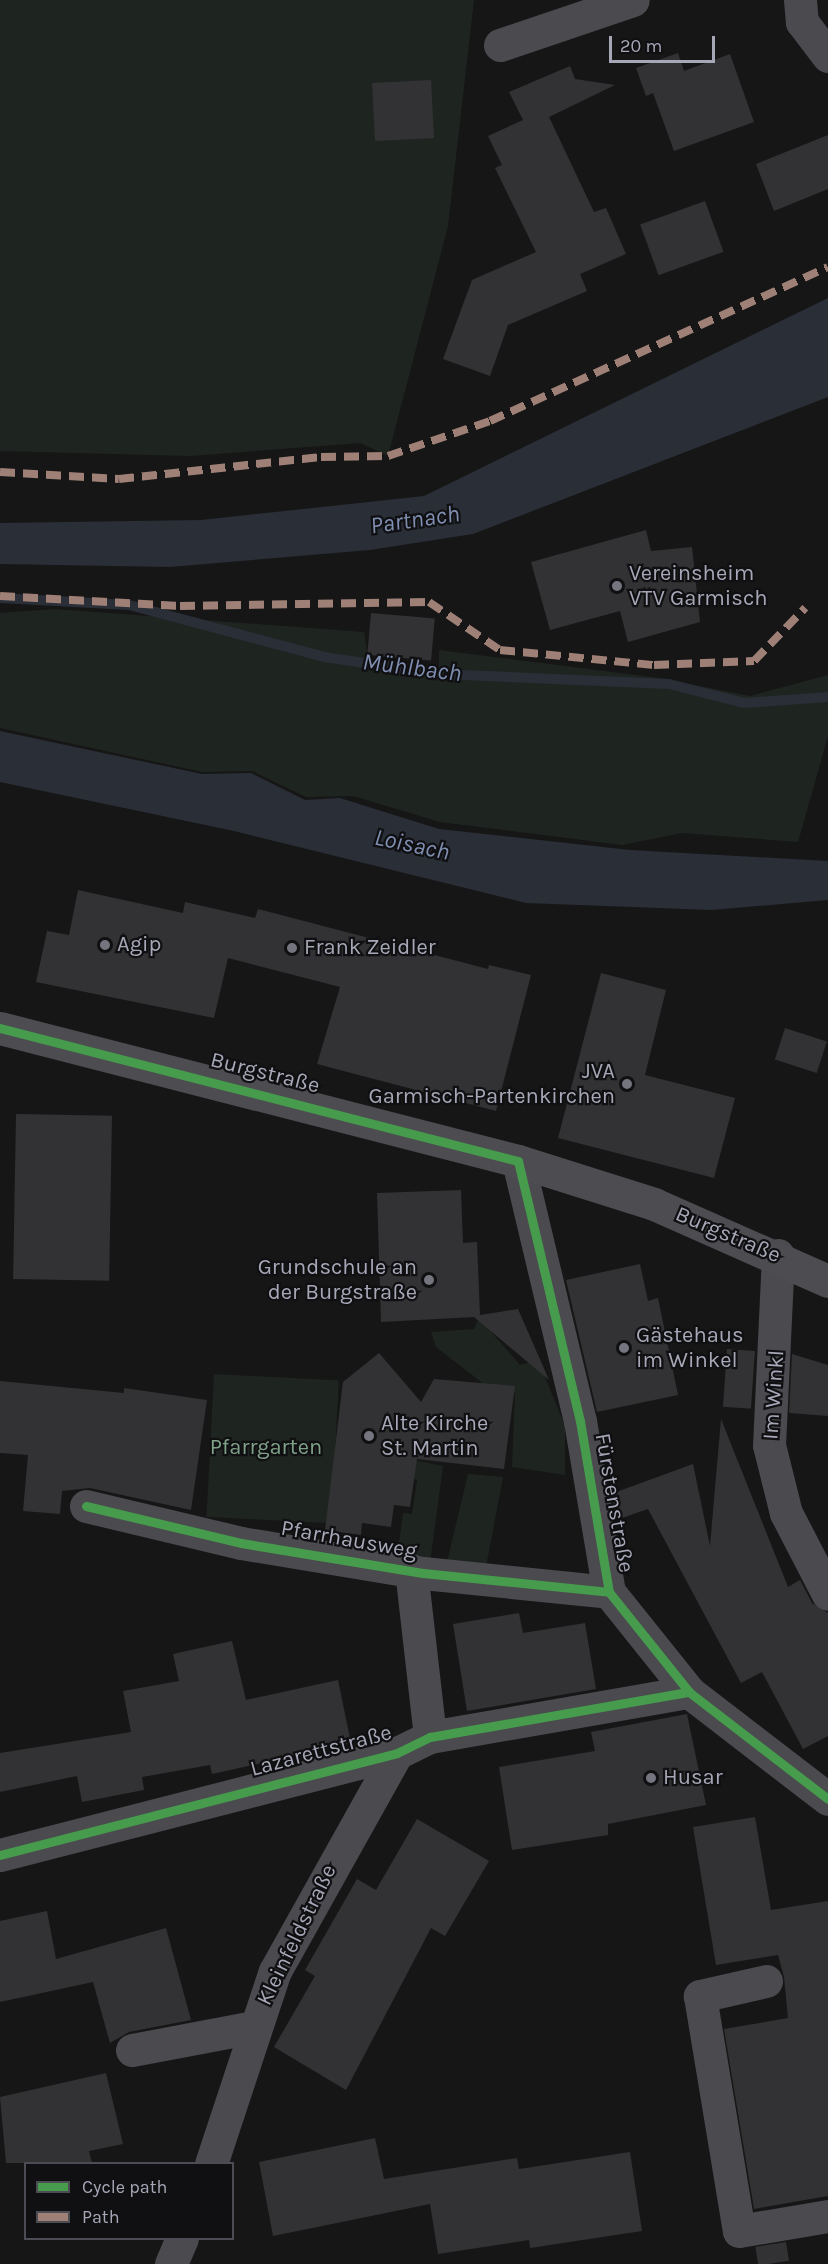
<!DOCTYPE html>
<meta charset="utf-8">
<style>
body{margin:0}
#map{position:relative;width:828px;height:2264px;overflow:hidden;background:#161616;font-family:Karla,sans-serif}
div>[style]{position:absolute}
.green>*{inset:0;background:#1e2520;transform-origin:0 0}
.water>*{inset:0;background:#292e37}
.stream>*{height:10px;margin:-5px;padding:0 5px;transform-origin:5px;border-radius:5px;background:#292e37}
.building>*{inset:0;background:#323234;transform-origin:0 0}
.minor>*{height:33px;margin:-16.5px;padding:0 16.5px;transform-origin:16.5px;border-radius:16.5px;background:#4a4a4f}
.major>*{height:33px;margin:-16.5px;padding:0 16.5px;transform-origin:16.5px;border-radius:16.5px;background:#4c4c51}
.quiet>*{height:8px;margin-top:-4px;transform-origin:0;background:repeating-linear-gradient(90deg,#9e8076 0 15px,transparent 0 23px)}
.cycleway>*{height:9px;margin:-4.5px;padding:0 4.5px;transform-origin:4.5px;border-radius:4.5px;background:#469c4c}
.dots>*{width:16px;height:16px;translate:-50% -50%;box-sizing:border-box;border:3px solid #101012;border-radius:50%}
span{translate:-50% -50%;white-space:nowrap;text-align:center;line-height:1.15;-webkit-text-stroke:4.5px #101012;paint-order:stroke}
.poi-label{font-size:22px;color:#a7a8b7}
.left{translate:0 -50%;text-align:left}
.right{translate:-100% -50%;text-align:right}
.street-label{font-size:22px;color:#a7a8b7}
.park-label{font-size:22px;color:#7ea188}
.water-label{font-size:24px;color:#7f8eb1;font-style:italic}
.legend{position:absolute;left:24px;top:2162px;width:210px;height:78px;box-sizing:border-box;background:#101012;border:2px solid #4c4d54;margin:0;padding:8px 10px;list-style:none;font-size:18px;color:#a7a8b7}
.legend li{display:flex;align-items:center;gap:12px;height:30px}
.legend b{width:30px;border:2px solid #4c4d54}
.scale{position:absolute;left:609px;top:36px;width:106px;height:27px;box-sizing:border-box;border:3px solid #a7a8b7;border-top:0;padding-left:8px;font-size:18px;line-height:21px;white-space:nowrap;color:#a7a8b7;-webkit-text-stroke:4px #101012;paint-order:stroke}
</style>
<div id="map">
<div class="green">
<i style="clip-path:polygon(0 0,474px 0,448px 226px,388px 456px,360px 443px,190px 456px,0 451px)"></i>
<i style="clip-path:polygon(54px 609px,364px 632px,368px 658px,439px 667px,439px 650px,659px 678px,750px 696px,828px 675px,828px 736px,798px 842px,682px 833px,622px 845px,440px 822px,353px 796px,306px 797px,252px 771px,202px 772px,0 728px,0 613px)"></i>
<i style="clip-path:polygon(479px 1318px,520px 1365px,538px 1360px,565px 1426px,565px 1475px,512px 1467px,515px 1393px,489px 1388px,436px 1347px,431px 1332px,474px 1329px)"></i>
<i style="left:214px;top:1374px;width:125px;height:143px;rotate:3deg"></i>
<i style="clip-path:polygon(404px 1458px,443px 1466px,430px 1563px,397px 1558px,403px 1513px,412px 1514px,417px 1480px,402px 1476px)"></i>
<i style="clip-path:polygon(468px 1474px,503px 1477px,486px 1567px,447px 1562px)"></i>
</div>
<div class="water">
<i style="clip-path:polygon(828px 298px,828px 397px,473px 534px,370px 550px,170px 567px,0 564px,0 523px,201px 520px,424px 496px)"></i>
<i style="clip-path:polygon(0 731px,202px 774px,251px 773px,305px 800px,340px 798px,439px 829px,630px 850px,828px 861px,828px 900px,711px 910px,526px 903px,234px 831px,0 782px)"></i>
</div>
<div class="stream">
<i style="left:0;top:598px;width:129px;rotate:3.1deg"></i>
<i style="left:129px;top:605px;width:202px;rotate:14.9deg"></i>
<i style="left:324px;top:657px;width:116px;rotate:8.4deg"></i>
<i style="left:439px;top:674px;width:230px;rotate:2.5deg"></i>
<i style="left:669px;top:684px;width:77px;rotate:14.2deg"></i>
<i style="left:744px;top:703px;width:84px;rotate:-4.1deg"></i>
</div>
<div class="building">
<i style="clip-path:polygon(678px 53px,684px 71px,730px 54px,754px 122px,674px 151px,653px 93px,646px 96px,636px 68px)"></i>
<i style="clip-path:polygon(570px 66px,575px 79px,615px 85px,549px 117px,594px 212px,606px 208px,626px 254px,580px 274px,587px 291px,508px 325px,490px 376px,443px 359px,472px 280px,536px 252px,495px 168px,502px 165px,488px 136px,523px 120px,509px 92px)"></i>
<i style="left:431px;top:80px;width:58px;height:59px;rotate:87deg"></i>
<i style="clip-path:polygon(828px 135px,828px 189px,774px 211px,756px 164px)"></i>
<i style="left:705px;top:201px;width:54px;height:69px;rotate:70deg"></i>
<i style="clip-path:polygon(646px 530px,651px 551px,692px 547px,700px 622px,628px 642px,620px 611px,550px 630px,531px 562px)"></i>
<i style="left:371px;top:613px;width:64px;height:42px;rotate:5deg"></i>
<i style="clip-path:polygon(78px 890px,183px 913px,185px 902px,255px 918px,258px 909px,488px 969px,489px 965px,531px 975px,496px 1111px,317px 1064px,340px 987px,228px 958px,214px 1018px,36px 982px,47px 931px,69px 935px)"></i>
<i style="clip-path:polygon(601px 973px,666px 990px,645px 1075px,735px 1098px,714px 1178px,558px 1138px)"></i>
<i style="left:785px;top:1028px;width:44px;height:33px;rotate:18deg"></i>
<i style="left:16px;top:1114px;width:96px;height:165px;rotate:1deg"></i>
<i style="clip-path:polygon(461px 1190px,463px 1243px,477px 1242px,480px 1315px,518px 1309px,549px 1380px,474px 1317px,381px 1322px,377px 1193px)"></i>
<i style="clip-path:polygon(640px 1264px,648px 1301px,658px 1298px,678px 1395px,597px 1412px,566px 1280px)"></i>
<i style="left:727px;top:1349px;width:28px;height:58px;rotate:4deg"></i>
<i style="clip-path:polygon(379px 1353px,421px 1402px,434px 1379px,515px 1386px,504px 1469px,417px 1459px,410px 1507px,394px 1505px,391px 1527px,362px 1523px,361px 1535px,325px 1530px,343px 1382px)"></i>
<i style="clip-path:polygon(792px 1354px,828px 1365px,828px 1416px,789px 1413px)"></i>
<i style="clip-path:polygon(0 1381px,124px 1393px,124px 1388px,207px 1400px,191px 1510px,90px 1488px,62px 1491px,60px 1514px,23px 1511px,28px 1455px,0 1453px)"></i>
<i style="clip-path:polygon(721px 1419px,788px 1587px,800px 1580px,812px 1603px,828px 1613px,828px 1736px,803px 1749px,762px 1672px,741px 1683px,648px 1509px,616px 1520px,611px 1494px,693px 1464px,710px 1546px)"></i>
<i style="clip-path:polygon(519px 1613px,523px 1633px,585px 1623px,596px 1689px,467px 1711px,453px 1624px)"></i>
<i style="clip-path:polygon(232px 1641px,246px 1700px,338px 1680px,351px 1743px,212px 1774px,210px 1765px,142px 1777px,144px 1790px,82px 1802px,77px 1776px,0 1792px,0 1753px,131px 1732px,123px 1691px,179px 1681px,173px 1654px)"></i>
<i style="clip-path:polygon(687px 1714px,706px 1805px,608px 1824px,608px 1835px,512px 1850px,499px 1767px,595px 1751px,591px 1732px)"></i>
<i style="clip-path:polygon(755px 1817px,771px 1910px,828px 1901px,828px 2196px,754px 2209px,724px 2029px,788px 2018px,784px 1977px,778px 1955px,716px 1965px,693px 1827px)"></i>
<i style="clip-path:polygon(417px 1819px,489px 1861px,445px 1936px,431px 1928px,346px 2090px,274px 2047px,315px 1976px,305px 1970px,357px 1879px,376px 1890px)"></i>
<i style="clip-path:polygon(47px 1911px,56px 1959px,166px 1928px,191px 2020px,129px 2032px,110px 2043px,93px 1982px,0 2002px,0 1921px)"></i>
<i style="clip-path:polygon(106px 2073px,123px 2144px,89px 2151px,92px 2163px,6px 2163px,0 2097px)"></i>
<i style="clip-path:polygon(375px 2138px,384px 2179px,517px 2158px,519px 2169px,630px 2152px,642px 2231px,530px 2248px,529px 2240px,438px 2254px,430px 2204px,273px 2236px,259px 2162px)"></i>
<i style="left:786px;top:2242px;width:19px;height:31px;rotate:81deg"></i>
</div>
<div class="minor">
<i style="left:800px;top:0;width:22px;rotate:85deg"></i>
<i style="left:802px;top:22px;width:43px;rotate:52.6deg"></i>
<i style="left:500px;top:45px;width:140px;rotate:-18.7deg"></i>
<i style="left:518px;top:1161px;width:267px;rotate:76.6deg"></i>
<i style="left:580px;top:1421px;width:173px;rotate:80.4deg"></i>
<i style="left:609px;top:1592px;width:128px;rotate:51.3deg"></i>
<i style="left:689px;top:1692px;width:175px;rotate:37.6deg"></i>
<i style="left:778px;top:1255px;width:190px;rotate:92.7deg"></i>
<i style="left:769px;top:1445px;width:70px;rotate:76deg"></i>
<i style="left:786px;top:1513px;width:91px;rotate:62.6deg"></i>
<i style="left:86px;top:1506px;width:159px;rotate:13.4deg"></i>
<i style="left:241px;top:1543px;width:184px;rotate:9.4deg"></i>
<i style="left:423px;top:1573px;width:187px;rotate:5.8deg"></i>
<i style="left:411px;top:1570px;width:168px;rotate:83.5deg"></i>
<i style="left:0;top:1855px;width:410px;rotate:-14.4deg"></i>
<i style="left:397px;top:1753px;width:37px;rotate:-26deg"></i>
<i style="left:430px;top:1737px;width:263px;rotate:-9.9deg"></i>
<i style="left:766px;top:1981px;width:68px;rotate:167.2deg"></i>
<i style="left:700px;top:1996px;width:238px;rotate:80.6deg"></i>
<i style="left:739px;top:2231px;width:90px;rotate:-9.6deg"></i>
<i style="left:132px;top:2050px;width:124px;rotate:-10.7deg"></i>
<i style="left:211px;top:2164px;width:203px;rotate:-71.7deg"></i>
<i style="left:275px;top:1971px;width:250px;rotate:-60.8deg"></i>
<i style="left:171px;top:2264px;width:28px;rotate:-67deg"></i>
</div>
<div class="major">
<i style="left:0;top:1028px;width:535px;rotate:14.4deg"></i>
<i style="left:518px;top:1161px;width:143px;rotate:17.5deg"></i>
<i style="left:654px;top:1204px;width:190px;rotate:23.9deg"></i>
</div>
<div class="quiet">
<i style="left:0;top:472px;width:119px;rotate:3.4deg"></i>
<i style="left:119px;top:479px;width:203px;rotate:-6.2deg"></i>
<i style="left:321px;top:457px;width:67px;rotate:-0.9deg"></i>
<i style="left:388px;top:456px;width:108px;rotate:-18.9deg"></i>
<i style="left:490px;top:421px;width:371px;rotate:-24.5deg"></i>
<i style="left:0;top:596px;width:180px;rotate:3.2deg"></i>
<i style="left:180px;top:606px;width:249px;rotate:-0.9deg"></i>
<i style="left:429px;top:602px;width:86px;rotate:34.1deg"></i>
<i style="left:500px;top:650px;width:155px;rotate:5.6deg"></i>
<i style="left:654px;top:665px;width:100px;rotate:-2.3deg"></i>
<i style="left:754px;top:661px;width:74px;rotate:-46.1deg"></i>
</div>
<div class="cycleway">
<i style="left:0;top:1028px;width:535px;rotate:14.4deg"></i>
<i style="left:518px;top:1161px;width:267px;rotate:76.6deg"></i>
<i style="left:580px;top:1421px;width:173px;rotate:80.4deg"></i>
<i style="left:609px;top:1592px;width:128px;rotate:51.3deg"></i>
<i style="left:689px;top:1692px;width:175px;rotate:37.6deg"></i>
<i style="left:86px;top:1506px;width:159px;rotate:13.4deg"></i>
<i style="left:241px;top:1543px;width:184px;rotate:9.4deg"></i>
<i style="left:423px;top:1573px;width:187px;rotate:5.8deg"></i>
<i style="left:0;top:1855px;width:410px;rotate:-14.4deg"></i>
<i style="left:397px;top:1753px;width:37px;rotate:-26deg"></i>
<i style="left:430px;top:1737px;width:263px;rotate:-9.9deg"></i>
</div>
<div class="dots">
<i style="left:617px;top:586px;background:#74757f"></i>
<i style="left:105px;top:945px;background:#74757f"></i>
<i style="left:292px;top:948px;background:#74757f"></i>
<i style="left:627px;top:1084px;background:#74757f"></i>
<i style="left:429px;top:1280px;background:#74757f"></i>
<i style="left:624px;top:1348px;background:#74757f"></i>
<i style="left:369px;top:1436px;background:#74757f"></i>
<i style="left:651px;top:1778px;background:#74757f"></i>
</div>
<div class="poi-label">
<span class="left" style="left:629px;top:586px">Vereinsheim<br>VTV Garmisch</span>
<span class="left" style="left:117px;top:945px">Agip</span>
<span class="left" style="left:304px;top:948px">Frank Zeidler</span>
<span class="right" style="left:615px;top:1084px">JVA<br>Garmisch-Partenkirchen</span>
<span class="right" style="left:417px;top:1280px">Grundschule an<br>der Burgstraße</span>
<span class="left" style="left:636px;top:1348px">Gästehaus<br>im Winkel</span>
<span class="left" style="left:381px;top:1436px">Alte Kirche<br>St. Martin</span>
<span class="left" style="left:663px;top:1778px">Husar</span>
</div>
<div class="street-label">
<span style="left:265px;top:1073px;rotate:14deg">Burgstraße</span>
<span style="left:728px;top:1235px;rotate:23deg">Burgstraße</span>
<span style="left:774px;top:1395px;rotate:-86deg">Im Winkl</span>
<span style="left:614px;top:1503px;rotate:80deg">Fürstenstraße</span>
<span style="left:349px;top:1540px;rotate:10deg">Pfarrhausweg</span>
<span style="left:321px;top:1751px;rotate:-15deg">Lazarettstraße</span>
<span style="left:297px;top:1935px;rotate:-64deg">Kleinfeldstraße</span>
</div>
<div class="park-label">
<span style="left:266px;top:1448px">Pfarrgarten</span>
</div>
<div class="water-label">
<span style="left:415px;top:520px;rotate:-8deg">Partnach</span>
<span style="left:412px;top:668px;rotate:7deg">Mühlbach</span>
<span style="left:412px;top:845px;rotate:12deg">Loisach</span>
</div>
<ul class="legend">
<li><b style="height:8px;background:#469c4c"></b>Cycle path</li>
<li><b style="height:8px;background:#9e8076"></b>Path</li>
</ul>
<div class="scale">20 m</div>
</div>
